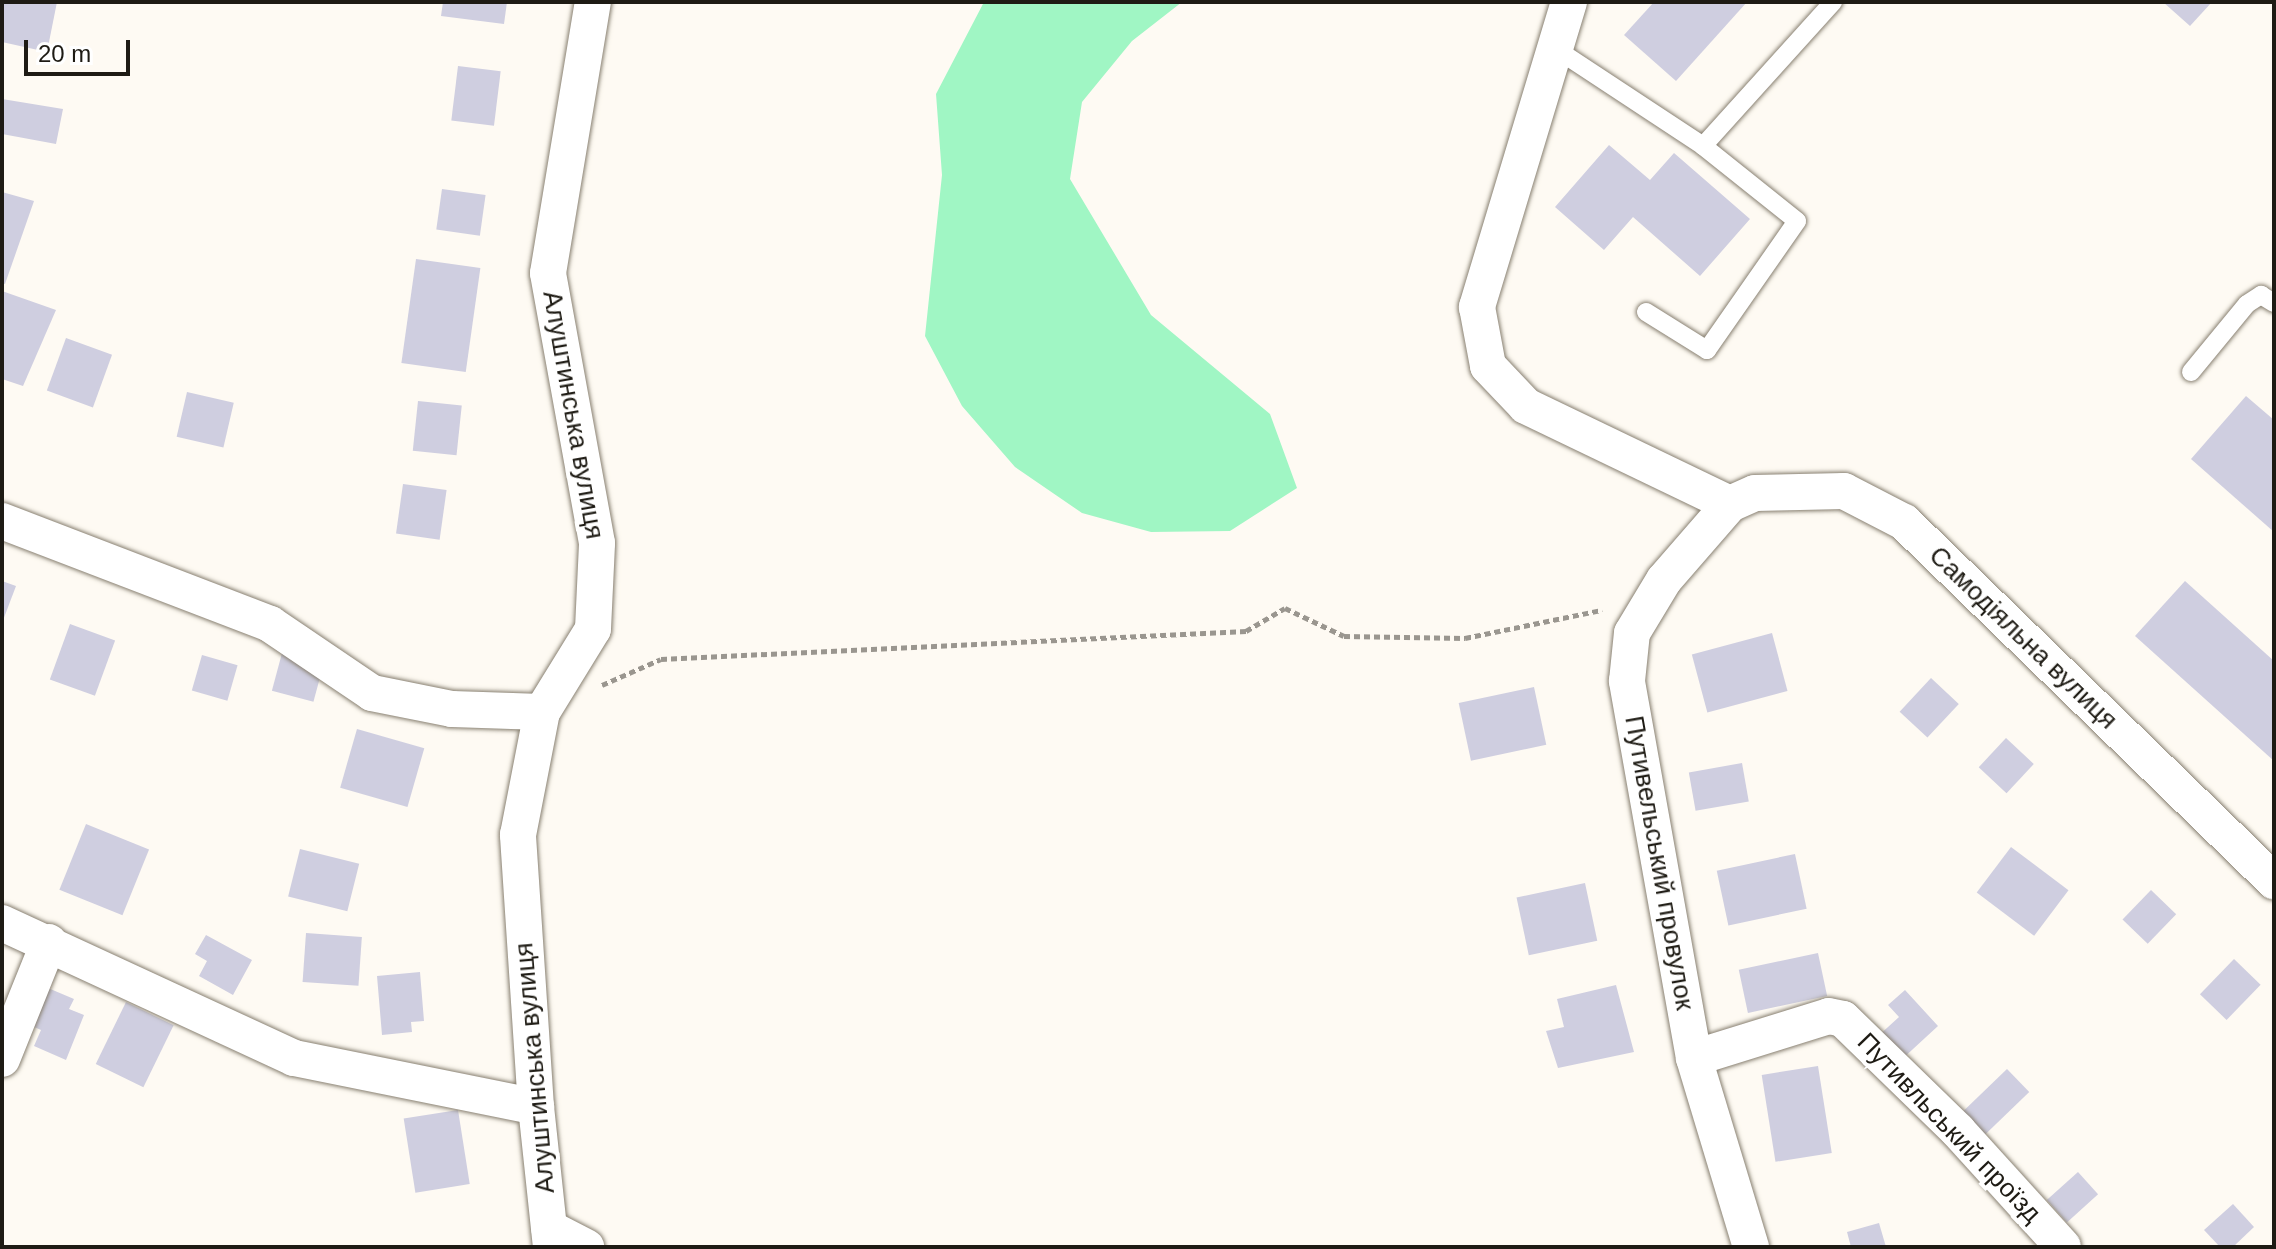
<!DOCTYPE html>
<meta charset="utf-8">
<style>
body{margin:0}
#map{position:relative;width:2276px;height:1249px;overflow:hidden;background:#fefaf3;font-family:Arial,sans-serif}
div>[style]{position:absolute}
.green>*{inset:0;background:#a0f6c4}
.building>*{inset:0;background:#cfcee0;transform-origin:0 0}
.path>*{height:5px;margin-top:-2.5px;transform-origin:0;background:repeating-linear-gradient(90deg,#9a968f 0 6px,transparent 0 10px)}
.roads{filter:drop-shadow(0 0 2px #888071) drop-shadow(0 0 2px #888071)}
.service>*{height:18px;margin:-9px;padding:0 9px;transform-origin:9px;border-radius:9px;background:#fff}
.minor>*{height:36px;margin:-18px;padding:0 18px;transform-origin:18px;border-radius:18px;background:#fff}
span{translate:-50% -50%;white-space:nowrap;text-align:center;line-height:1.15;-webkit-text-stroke:8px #fff;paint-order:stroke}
.street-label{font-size:26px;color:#1e1b14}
.frame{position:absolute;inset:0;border:4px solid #1e1b14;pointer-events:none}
.scale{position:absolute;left:24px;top:40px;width:106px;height:36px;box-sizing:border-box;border:4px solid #1e1b14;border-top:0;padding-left:10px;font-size:24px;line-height:28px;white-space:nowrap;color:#1e1b14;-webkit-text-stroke:6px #fff;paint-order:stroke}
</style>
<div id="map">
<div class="green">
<i style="clip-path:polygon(984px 2px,1182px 2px,1132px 41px,1082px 102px,1070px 179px,1151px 315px,1270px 414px,1297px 488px,1230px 531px,1151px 532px,1082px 513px,1015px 467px,962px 406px,925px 336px,942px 175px,936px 94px)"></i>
</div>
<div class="building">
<i style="clip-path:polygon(2px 2px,57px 2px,47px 52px,2px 42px)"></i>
<i style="clip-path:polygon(443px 2px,507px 2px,504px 24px,441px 16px)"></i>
<i style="clip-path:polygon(1654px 2px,1747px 2px,1676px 81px,1624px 35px)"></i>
<i style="clip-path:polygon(2163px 2px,2212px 2px,2190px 26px)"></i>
<i style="left:458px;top:66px;width:43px;height:55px;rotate:7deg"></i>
<i style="clip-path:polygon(2px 99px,63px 109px,56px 144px,2px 134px)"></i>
<i style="clip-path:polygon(1609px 145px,1650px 180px,1674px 153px,1750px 219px,1700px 276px,1633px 217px,1604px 250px,1555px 207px)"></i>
<i style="left:442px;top:189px;width:44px;height:41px;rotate:8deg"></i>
<i style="clip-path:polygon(2px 192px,34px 201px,5px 284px,2px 283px)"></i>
<i style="left:416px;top:259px;width:65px;height:105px;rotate:8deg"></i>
<i style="clip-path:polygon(2px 291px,56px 310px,23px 386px,2px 379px)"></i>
<i style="left:66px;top:338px;width:49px;height:56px;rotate:20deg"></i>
<i style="left:187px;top:392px;width:48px;height:46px;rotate:13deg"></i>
<i style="clip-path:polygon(2246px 396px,2274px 420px,2274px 532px,2191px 459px)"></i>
<i style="left:418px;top:401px;width:44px;height:50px;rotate:6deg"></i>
<i style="left:403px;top:484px;width:44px;height:50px;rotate:8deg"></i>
<i style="clip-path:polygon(2px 581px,16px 586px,2px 623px)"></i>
<i style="clip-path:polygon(2185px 581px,2274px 661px,2274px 761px,2135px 636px)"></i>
<i style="left:70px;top:624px;width:48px;height:59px;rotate:20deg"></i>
<i style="left:1772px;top:633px;width:60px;height:83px;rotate:75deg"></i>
<i style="left:282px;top:653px;width:43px;height:39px;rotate:15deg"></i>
<i style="left:202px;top:655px;width:37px;height:37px;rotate:16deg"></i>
<i style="left:1931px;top:678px;width:38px;height:46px;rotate:43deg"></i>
<i style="left:1534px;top:687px;width:59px;height:77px;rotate:78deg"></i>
<i style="left:357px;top:729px;width:70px;height:61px;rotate:16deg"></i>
<i style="left:2006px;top:738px;width:38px;height:40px;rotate:43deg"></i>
<i style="left:1742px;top:763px;width:39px;height:54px;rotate:80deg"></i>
<i style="left:86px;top:824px;width:68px;height:71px;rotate:22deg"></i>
<i style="left:2011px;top:847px;width:72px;height:57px;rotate:37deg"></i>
<i style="left:300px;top:849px;width:61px;height:49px;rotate:14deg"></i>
<i style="left:1795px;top:854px;width:56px;height:80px;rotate:78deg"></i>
<i style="left:1585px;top:883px;width:59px;height:70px;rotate:78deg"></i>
<i style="left:2151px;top:890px;width:35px;height:41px;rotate:44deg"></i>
<i style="left:306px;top:933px;width:56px;height:49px;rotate:4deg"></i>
<i style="clip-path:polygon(206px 935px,252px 960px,233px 995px,199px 976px,207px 961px,195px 954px)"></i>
<i style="left:1818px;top:953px;width:44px;height:81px;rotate:78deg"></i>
<i style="left:2234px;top:959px;width:37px;height:49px;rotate:44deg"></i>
<i style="clip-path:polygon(420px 972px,424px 1021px,411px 1022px,412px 1032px,382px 1035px,377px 976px)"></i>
<i style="clip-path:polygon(1616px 985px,1634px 1052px,1558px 1068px,1546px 1031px,1564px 1027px,1557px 999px)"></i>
<i style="clip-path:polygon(48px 988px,74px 999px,69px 1009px,84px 1015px,66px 1060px,34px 1046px,41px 1030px,32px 1026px)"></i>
<i style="clip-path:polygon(1905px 990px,1938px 1026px,1900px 1061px,1877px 1037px,1899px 1017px,1888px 1005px)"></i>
<i style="left:126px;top:1002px;width:53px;height:69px;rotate:26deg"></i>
<i style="left:1818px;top:1066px;width:88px;height:57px;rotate:81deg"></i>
<i style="left:2007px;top:1069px;width:32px;height:62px;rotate:46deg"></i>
<i style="left:458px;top:1110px;width:75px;height:55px;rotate:81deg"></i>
<i style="left:2078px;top:1172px;width:30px;height:42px;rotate:48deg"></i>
<i style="clip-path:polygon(2233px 1204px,2254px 1227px,2233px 1247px,2220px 1247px,2204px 1230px)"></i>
<i style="clip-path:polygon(1879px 1223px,1886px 1247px,1851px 1247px,1847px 1232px)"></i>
</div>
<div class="path">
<i style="left:602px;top:685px;width:64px;rotate:-23.8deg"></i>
<i style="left:661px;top:659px;width:586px;rotate:-2.74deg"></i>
<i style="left:1246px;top:631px;width:45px;rotate:-30.5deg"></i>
<i style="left:1285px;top:608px;width:65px;rotate:25.4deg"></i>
<i style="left:1344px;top:636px;width:121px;rotate:0.9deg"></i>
<i style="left:1465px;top:638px;width:140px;rotate:-11.6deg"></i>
</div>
<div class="roads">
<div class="service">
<i style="left:1553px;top:47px;width:180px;rotate:33.4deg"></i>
<i style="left:1703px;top:146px;width:194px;rotate:-47.9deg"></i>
<i style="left:1646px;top:312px;width:72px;rotate:31.9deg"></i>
<i style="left:1707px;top:350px;width:157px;rotate:-55.1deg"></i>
<i style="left:1797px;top:221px;width:120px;rotate:-141.4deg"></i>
<i style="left:2191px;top:372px;width:88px;rotate:-50.5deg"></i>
<i style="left:2247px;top:304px;width:17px;rotate:-33deg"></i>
<i style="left:2261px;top:295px;width:15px;rotate:32deg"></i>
</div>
<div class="minor">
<i style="left:1569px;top:2px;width:319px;rotate:106.8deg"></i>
<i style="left:1477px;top:307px;width:60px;rotate:79.4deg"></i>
<i style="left:1488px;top:366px;width:55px;rotate:46.5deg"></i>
<i style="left:1526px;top:406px;width:226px;rotate:25.7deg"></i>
<i style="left:2px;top:521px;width:287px;rotate:21deg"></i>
<i style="left:270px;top:624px;width:123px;rotate:34.1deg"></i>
<i style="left:372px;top:693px;width:82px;rotate:11.3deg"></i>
<i style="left:452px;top:709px;width:90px;rotate:1.9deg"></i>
<i style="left:2px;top:923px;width:322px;rotate:24.8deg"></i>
<i style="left:294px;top:1058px;width:247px;rotate:11.4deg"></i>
<i style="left:1694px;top:1058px;width:141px;rotate:-17.3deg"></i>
<i style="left:1829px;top:1016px;width:14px;rotate:12deg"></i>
<i style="left:1843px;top:1019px;width:161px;rotate:44.2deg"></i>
<i style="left:1958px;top:1131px;width:156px;rotate:47.8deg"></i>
<i style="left:2px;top:1059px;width:126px;rotate:-68.1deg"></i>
<i style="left:549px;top:1228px;width:42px;rotate:27.2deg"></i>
<i style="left:551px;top:1247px;width:141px;rotate:-96.1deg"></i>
<i style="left:536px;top:1107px;width:273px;rotate:-93.8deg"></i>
<i style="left:518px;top:835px;width:125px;rotate:-79deg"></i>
<i style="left:542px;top:712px;width:97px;rotate:-58.4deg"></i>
<i style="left:593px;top:629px;width:86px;rotate:-87.3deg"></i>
<i style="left:597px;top:543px;width:274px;rotate:-100.3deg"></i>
<i style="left:548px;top:273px;width:275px;rotate:-80.6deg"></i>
<i style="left:1751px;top:1247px;width:197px;rotate:-106.8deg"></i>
<i style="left:1694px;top:1058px;width:383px;rotate:-100.1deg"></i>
<i style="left:1627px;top:681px;width:48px;rotate:-84.1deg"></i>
<i style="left:1632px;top:633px;width:62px;rotate:-58.9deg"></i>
<i style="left:1664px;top:580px;width:101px;rotate:-49deg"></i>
<i style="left:1730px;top:504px;width:27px;rotate:-24deg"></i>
<i style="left:1755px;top:493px;width:89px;rotate:-1.3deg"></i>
<i style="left:1844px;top:491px;width:68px;rotate:27.3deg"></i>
<i style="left:1904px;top:522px;width:516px;rotate:44.14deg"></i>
</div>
</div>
<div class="street-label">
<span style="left:573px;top:415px;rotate:80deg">Алуштинська вулиця</span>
<span style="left:2023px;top:638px;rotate:44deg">Самодіяльна вулиця</span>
<span style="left:1659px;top:863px;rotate:80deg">Путивельський провулок</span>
<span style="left:535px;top:1068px;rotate:-95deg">Алуштинська вулиця</span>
<span style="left:1949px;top:1128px;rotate:46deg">Путивльський проїзд</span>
</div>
<div class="frame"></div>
<div class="scale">20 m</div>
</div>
